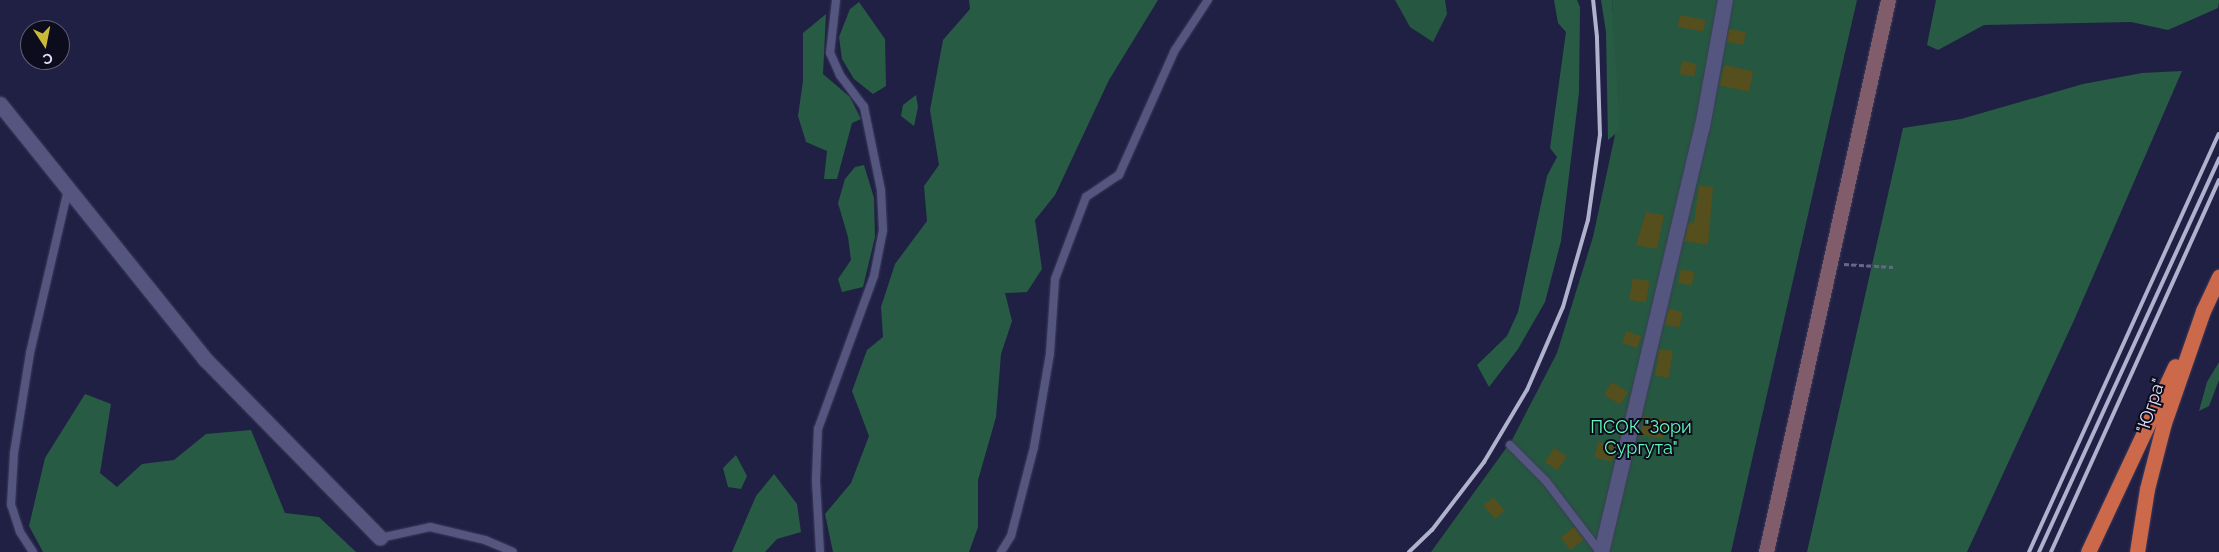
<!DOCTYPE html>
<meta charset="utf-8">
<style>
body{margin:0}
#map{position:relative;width:2219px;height:552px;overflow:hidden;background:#202045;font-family:Raleway,sans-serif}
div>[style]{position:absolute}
.green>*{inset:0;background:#265740}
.forest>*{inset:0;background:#285b44}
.building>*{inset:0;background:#554e1d;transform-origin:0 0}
.path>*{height:2.5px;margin-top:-1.25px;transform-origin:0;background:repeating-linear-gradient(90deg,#666788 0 5px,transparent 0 7.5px)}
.roads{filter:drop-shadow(0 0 1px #3d3b5b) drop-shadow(0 0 1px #3d3b5b)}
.service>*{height:8px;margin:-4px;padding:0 4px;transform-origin:4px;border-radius:4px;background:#545680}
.minor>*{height:15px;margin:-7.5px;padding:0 7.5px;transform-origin:7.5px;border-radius:7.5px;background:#545680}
.secondary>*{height:15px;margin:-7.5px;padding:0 7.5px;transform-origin:7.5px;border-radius:7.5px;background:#815d6c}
.trunk>*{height:15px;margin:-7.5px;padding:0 7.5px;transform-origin:7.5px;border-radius:7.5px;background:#cb694a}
.rail>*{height:4px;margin:-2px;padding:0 2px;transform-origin:2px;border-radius:2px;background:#afb1cd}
span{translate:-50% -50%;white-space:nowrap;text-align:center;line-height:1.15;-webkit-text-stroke:4px #0c0c1d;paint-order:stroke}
.street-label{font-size:18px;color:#dddff8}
.park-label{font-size:18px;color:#62fab8}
.north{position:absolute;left:20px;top:20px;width:50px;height:50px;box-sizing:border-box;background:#0c0c1d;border:1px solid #606075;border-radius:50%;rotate:169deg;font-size:14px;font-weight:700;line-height:20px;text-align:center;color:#dddff8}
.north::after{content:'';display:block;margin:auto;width:18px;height:22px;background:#cbba39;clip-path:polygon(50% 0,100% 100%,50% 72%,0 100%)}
</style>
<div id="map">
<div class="green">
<i style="clip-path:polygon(1395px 0,1445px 0,1447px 14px,1433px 42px,1410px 27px)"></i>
<i style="clip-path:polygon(1612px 0,1857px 0,1731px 552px,1431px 552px,1512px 440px,1557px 353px,1593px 237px,1618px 121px)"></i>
</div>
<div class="forest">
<i style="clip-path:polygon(969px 0,1158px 0,1109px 80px,1055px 195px,1035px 220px,1042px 269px,1027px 292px,1005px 293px,1012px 321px,1001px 354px,996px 417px,978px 480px,978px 527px,969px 552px,833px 552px,825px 514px,851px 483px,869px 436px,852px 391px,867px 350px,883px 337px,881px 307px,895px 264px,927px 221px,924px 186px,939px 165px,930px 110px,943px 40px,970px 9px)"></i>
<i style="clip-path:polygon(1554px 0,1577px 0,1580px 7px,1579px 93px,1561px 241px,1545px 302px,1518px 349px,1489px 387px,1477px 365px,1507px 336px,1518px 312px,1547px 176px,1557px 157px,1550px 148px,1566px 32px,1558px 23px)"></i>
<i style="clip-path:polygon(1601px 0,1612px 0,1620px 130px,1608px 140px,1606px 32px)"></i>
<i style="clip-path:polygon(1936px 0,2219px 0,2219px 2px,2218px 8px,2168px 30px,2131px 22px,1984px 25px,1938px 50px,1927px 45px)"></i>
<i style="clip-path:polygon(859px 2px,885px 39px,886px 86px,873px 94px,854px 79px,842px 59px,839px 37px,850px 9px)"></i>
<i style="clip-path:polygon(826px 14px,823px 74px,850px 97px,861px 119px,852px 123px,837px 179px,824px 179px,827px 151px,806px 142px,798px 116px,803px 81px,803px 33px)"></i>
<i style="clip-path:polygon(2182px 71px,2075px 318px,1967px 552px,1807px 552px,1903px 128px,1961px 119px,2083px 84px,2142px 73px)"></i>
<i style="clip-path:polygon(916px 95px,918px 107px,914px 126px,901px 116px,903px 105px)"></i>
<i style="clip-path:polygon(864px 165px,874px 198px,875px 237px,863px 287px,842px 292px,838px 279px,851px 260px,848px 237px,838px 203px,845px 179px,855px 167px)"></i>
<i style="clip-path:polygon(2219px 362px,2219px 380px,2209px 406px,2199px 411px,2207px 382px)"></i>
<i style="clip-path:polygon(85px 394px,111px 404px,100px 473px,117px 487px,142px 464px,174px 460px,206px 434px,251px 430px,285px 513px,319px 517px,356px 552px,43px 552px,29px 526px,45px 458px)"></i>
<i style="clip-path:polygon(736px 455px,747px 476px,741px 489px,728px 487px,723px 468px)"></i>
<i style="clip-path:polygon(774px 474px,797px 504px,801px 532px,777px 539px,765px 552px,732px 552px,756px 496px)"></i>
</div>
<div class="building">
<i style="left:1680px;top:15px;width:26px;height:12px;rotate:11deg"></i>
<i style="left:1729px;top:29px;width:17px;height:13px;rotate:10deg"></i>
<i style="left:1682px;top:61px;width:15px;height:13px;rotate:11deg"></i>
<i style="left:1724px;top:65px;width:30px;height:21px;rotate:12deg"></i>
<i style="clip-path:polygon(1699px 185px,1713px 187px,1708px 245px,1684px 241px,1689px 222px,1694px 223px)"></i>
<i style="clip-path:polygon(1646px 212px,1664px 215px,1657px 249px,1636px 245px)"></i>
<i style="left:1681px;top:269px;width:14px;height:14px;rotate:12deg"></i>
<i style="left:1633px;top:278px;width:17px;height:22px;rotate:10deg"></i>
<i style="left:1668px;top:309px;width:15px;height:16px;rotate:11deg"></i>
<i style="left:1626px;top:331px;width:16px;height:13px;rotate:18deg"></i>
<i style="left:1659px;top:349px;width:14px;height:27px;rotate:8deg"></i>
<i style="left:1612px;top:382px;width:19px;height:15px;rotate:32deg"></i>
<i style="left:1644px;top:416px;width:23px;height:19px;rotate:10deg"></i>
<i style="left:1598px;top:442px;width:18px;height:16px;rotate:13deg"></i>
<i style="left:1554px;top:448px;width:15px;height:17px;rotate:32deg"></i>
<i style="left:1493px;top:497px;width:18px;height:13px;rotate:49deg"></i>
<i style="left:1574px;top:527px;width:16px;height:17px;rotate:52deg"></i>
</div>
<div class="path">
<i style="left:1844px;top:264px;width:49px;rotate:3.5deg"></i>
</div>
<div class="roads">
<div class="service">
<i style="left:1510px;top:445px;width:51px;rotate:45deg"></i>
<i style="left:1546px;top:481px;width:89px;rotate:52.7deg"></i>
<i style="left:380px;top:538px;width:51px;rotate:-12.4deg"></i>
<i style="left:430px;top:527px;width:57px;rotate:13.3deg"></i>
<i style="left:485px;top:540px;width:30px;rotate:23deg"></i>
<i style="left:33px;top:552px;width:24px;rotate:-123deg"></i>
<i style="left:20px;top:532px;width:28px;rotate:-108deg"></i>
<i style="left:11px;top:505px;width:52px;rotate:-86.7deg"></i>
<i style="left:14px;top:453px;width:101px;rotate:-80.9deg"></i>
<i style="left:30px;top:353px;width:167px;rotate:-76.9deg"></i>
<i style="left:820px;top:552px;width:72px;rotate:-93.2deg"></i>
<i style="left:816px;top:480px;width:51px;rotate:-87.8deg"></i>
<i style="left:818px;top:429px;width:163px;rotate:-69.9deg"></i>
<i style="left:874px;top:276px;width:47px;rotate:-78.9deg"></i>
<i style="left:883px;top:230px;width:40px;rotate:-92.9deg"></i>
<i style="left:881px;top:190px;width:85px;rotate:-101.6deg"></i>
<i style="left:864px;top:107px;width:40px;rotate:-127deg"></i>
<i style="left:840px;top:75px;width:24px;rotate:-114deg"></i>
<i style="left:830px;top:53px;width:53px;rotate:-83.5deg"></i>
<i style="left:1001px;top:552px;width:19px;rotate:-58deg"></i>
<i style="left:1011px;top:536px;width:92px;rotate:-75.5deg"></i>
<i style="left:1034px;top:447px;width:95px;rotate:-80.3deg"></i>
<i style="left:1050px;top:353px;width:74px;rotate:-86.1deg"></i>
<i style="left:1055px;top:279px;width:88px;rotate:-69.3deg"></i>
<i style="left:1086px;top:197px;width:40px;rotate:-34deg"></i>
<i style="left:1119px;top:175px;width:137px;rotate:-65.9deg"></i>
<i style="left:1175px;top:50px;width:60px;rotate:-56.6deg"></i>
</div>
<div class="minor">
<i style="left:0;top:104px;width:327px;rotate:51.2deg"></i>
<i style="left:205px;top:359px;width:250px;rotate:45.6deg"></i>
<i style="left:1601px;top:552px;width:438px;rotate:-76.7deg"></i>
<i style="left:1702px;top:126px;width:128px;rotate:-79.7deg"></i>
</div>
<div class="secondary">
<i style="left:1766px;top:552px;width:565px;rotate:-77.54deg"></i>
</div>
<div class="trunk">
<i style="left:2088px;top:552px;width:205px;rotate:-64.9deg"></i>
<i style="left:2137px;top:552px;width:64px;rotate:-81deg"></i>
<i style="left:2147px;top:489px;width:68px;rotate:-75.6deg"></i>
<i style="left:2164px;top:423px;width:119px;rotate:-70.8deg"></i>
<i style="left:2203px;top:311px;width:38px;rotate:-65deg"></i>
</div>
</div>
<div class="rail">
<i style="left:1409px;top:552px;width:32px;rotate:-44deg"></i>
<i style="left:1432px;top:530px;width:86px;rotate:-52.6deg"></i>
<i style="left:1484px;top:462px;width:84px;rotate:-59.2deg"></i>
<i style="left:1527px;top:390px;width:90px;rotate:-66.6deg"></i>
<i style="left:1563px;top:307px;width:91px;rotate:-74deg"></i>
<i style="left:1588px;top:220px;width:86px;rotate:-82deg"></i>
<i style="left:1600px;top:135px;width:98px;rotate:-91.8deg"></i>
<i style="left:1597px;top:37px;width:37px;rotate:-96deg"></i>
<i style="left:2029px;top:552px;width:459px;rotate:-65.6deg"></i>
<i style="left:2039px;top:552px;width:433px;rotate:-65.4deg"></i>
<i style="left:2051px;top:552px;width:408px;rotate:-65.7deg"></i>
</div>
<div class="street-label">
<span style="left:2151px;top:406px;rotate:-72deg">"Югра"</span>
</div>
<div class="park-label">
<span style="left:1641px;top:438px">ПСОК "Зори<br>Сургута"</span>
</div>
<div class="north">С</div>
</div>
